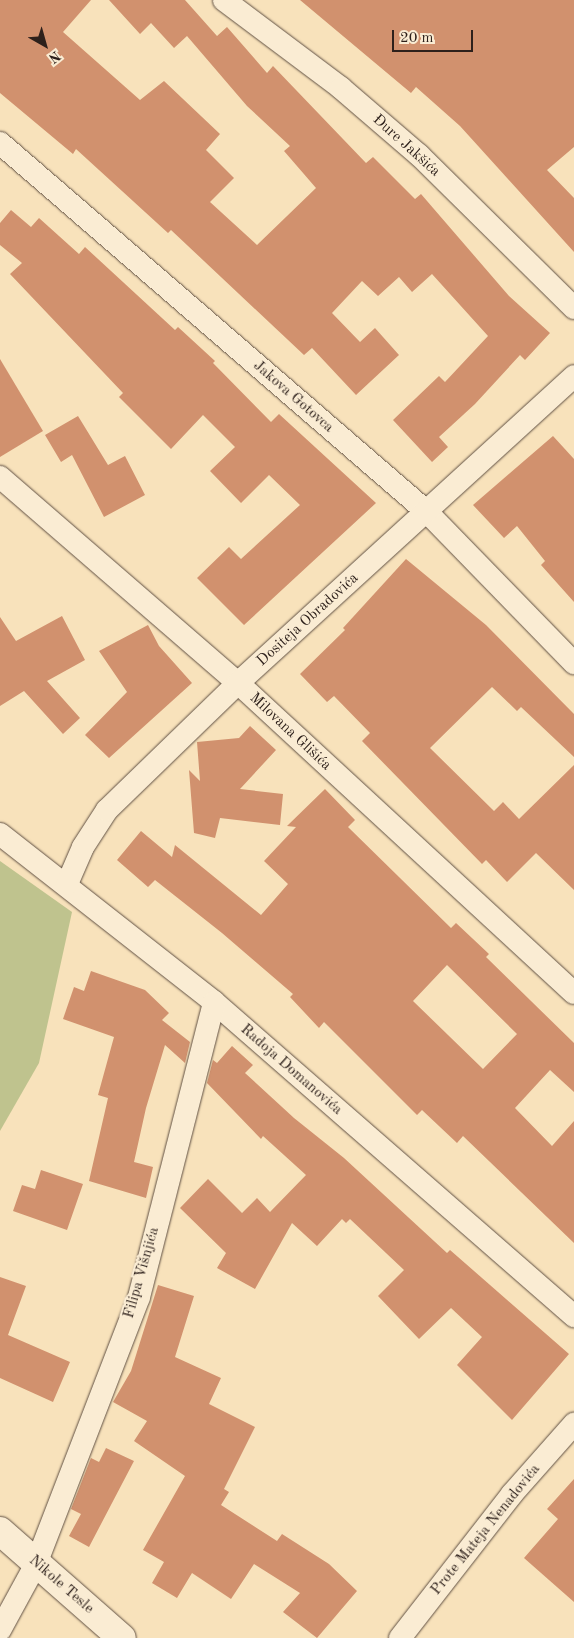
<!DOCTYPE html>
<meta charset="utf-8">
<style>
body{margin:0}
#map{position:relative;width:574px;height:1638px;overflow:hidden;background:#f8e2bb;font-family:"Old Standard TT",serif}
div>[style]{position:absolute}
.green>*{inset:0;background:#bfc38e}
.building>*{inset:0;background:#d1916e}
.roads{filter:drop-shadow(0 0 1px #605043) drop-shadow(0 0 1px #605043)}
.minor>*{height:22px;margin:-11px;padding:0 11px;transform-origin:11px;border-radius:11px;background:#faecd3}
.secondary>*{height:28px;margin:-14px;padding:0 14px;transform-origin:14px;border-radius:14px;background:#faecd3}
span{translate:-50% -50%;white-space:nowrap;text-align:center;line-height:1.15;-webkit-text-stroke:4.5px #faecd3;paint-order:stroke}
.street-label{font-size:15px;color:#2d201b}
.north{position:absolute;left:20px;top:20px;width:50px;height:50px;-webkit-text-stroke:4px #faecd3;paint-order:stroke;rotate:142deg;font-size:14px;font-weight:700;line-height:20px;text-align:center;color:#2d201b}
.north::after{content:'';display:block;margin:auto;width:18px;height:22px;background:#2d201b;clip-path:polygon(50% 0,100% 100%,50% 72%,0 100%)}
.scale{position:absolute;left:392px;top:30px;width:81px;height:22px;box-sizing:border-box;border:2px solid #2d201b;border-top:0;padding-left:6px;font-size:15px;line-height:18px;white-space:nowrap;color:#2d201b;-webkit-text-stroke:4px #faecd3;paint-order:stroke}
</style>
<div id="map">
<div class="green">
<i style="clip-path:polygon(0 861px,72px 912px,39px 1063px,0 1131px)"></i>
</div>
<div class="building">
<i style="clip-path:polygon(0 0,91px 0,63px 32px,140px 100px,164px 81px,220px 134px,206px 150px,234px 178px,210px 202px,257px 245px,316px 188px,284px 151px,290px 146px,247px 106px,187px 36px,174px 48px,151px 23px,140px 34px,109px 0,185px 0,217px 36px,227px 27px,267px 73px,273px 66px,366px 163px,373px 157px,415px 199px,421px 194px,509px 296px,550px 333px,525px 360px,520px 355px,475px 404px,439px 437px,448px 447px,432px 462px,393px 420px,439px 376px,445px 382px,488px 336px,432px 274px,412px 292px,399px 277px,378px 296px,362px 281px,332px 313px,360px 342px,375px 328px,399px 355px,356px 395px,312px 348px,304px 355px,171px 230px,168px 233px,76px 149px,73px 154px,0 93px)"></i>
<i style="clip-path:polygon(300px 0,574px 0,574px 147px,547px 170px,574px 198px,574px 252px,460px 126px,416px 87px,411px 93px)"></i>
<i style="clip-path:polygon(11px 210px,31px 227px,39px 218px,79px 254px,85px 247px,175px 330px,178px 327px,215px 361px,213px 363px,271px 422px,279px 414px,376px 503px,244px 625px,197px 578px,229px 547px,241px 559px,300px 505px,269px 475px,241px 503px,210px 471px,235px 447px,203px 415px,171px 449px,119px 397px,123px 393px,10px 274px,22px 263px,0 245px,0 223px)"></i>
<i style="clip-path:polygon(0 359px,43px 431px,0 457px)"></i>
<i style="clip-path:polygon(78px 416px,108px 465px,125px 456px,145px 495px,104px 517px,72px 455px,61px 462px,45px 435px)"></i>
<i style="clip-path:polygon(553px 436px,574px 459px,574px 602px,541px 565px,545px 561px,517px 526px,504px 538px,473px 505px)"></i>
<i style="clip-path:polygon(406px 559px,486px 625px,574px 714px,574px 757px,521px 707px,517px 711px,492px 687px,430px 748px,494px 811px,503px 802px,519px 819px,574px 765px,574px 890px,536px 853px,507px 882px,486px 860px,482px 864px,362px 741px,370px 733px,334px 696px,327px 702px,300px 674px,345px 630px,343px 628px)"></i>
<i style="clip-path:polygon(62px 616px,85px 660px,47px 681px,80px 718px,63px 734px,24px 691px,0 706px,0 617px,16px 641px)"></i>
<i style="clip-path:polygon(148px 625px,159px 646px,192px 683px,109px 758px,85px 735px,127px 692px,99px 651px)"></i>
<i style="clip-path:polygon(250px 726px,276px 750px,240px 789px,283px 794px,280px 825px,220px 818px,215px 838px,194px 833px,189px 770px,200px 781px,197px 742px,239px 738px)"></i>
<i style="clip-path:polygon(evenodd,325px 789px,355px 820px,348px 827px,451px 928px,456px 923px,489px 954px,486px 957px,574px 1043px,574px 1092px,550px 1070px,515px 1108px,552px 1146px,574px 1121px,574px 1243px,463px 1136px,457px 1143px,422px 1110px,417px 1115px,324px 1022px,319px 1028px,290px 997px,293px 994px,222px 933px,155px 880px,148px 887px,117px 860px,141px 831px,172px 857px,175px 845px,261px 915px,288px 884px,264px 861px,296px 827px,287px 826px,325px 789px,447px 965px,517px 1034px,483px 1069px,413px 1001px,447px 965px)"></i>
<i style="clip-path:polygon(91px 971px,145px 990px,169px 1013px,162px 1020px,190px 1042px,185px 1063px,165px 1045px,146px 1108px,134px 1162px,153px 1167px,146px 1198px,89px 1181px,108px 1098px,98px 1095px,114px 1037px,63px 1019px,74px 987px,84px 991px)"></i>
<i style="clip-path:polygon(232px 1046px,253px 1065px,245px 1073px,294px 1118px,344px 1158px,447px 1253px,450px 1250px,569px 1354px,512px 1420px,457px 1365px,482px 1337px,451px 1308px,419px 1339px,378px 1296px,404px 1270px,350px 1219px,346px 1223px,342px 1219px,317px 1246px,292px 1223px,255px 1289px,217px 1268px,226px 1253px,180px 1208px,208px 1179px,242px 1213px,257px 1198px,270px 1212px,306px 1175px,263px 1136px,261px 1139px,207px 1083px,213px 1060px,217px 1063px)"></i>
<i style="clip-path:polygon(41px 1170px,83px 1184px,67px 1230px,13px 1211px,22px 1185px,35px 1189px)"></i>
<i style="clip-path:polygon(0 1277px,26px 1286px,8px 1335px,70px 1362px,53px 1402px,0 1378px)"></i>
<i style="clip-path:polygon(158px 1285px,194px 1296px,175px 1357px,221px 1378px,209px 1404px,255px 1427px,224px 1489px,229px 1492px,221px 1505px,277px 1541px,282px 1534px,329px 1564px,357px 1591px,317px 1638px,283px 1612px,300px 1593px,254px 1564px,231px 1599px,192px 1573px,177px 1598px,152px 1583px,164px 1562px,143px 1550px,185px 1476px,134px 1441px,147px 1421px,113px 1402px,131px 1371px)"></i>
<i style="clip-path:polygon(106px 1448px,134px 1461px,89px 1547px,69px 1536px,81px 1514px,71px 1509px,91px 1458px,99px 1462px)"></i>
<i style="clip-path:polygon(574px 1479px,574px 1602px,524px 1558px,558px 1519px,547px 1509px)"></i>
</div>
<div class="roads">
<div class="minor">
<i style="left:224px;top:0;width:146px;rotate:36.9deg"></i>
<i style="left:341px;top:88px;width:103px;rotate:40.7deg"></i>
<i style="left:419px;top:155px;width:218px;rotate:44.6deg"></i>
<i style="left:0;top:143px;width:564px;rotate:40.83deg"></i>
<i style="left:427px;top:512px;width:211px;rotate:45.8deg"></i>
<i style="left:0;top:477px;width:315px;rotate:40.9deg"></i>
<i style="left:238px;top:683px;width:457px;rotate:42.7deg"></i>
<i style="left:0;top:834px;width:272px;rotate:38.1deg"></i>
<i style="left:214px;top:1002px;width:478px;rotate:41.1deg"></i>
<i style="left:67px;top:884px;width:40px;rotate:-66.6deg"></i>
<i style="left:83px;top:847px;width:44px;rotate:-57deg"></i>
<i style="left:107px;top:810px;width:182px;rotate:-44.1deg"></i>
<i style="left:238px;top:683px;width:455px;rotate:-42.4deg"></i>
<i style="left:0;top:1630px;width:75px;rotate:-61.4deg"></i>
<i style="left:36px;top:1564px;width:286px;rotate:-68.9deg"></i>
<i style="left:139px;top:1297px;width:304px;rotate:-75.7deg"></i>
<i style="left:400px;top:1638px;width:182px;rotate:-52.1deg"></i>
<i style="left:512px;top:1494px;width:94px;rotate:-48.5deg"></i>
</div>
<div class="secondary">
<i style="left:0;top:1531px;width:162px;rotate:41.3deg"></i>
</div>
</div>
<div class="street-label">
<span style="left:406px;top:146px;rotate:42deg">Đure Jakšića</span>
<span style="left:293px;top:397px;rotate:41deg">Jakova Gotovca</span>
<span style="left:308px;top:620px;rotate:-42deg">Dositeja Obradovića</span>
<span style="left:290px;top:732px;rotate:43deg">Milovana Glišića</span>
<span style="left:291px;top:1070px;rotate:41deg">Radoja Domanovića</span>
<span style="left:142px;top:1273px;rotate:-74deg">Filipa Višnjića</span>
<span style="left:486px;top:1530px;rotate:-51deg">Prote Mateja Nenadovića</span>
<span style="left:61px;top:1585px;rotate:41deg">Nikole Tesle</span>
</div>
<div class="north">N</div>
<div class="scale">20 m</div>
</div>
